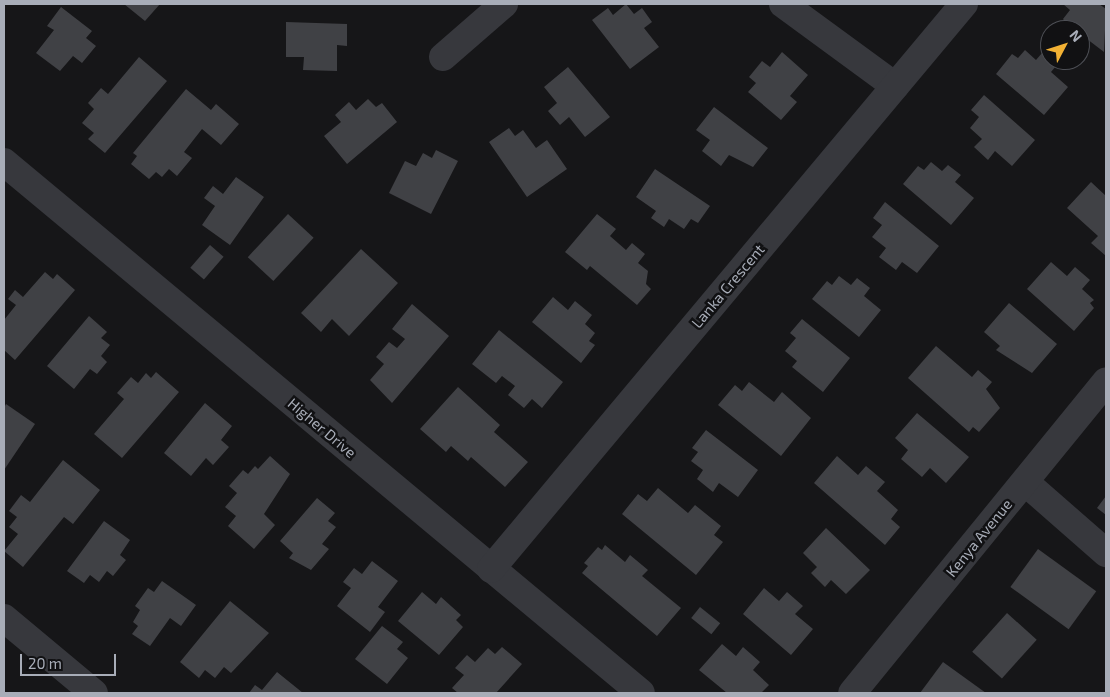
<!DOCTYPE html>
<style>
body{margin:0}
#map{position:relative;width:1110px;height:697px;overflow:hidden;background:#161618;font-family:"Exo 2",sans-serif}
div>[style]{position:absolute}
.building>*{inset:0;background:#404145;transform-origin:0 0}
.minor>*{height:28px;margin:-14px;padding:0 14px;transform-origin:14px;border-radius:14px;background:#37383d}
span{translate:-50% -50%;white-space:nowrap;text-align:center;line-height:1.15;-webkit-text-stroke:5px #111113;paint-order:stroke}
.street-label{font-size:15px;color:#a8adb8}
.frame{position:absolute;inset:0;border:5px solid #a8adb8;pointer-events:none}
.north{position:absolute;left:1040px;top:20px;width:50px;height:50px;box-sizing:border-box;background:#111113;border:1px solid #4d4f55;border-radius:50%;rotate:50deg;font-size:14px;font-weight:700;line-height:20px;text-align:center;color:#a8adb8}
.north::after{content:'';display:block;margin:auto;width:18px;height:22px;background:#f2b134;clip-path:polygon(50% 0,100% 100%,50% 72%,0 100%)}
.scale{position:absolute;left:20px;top:654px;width:96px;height:22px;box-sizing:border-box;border:2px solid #a8adb8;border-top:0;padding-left:6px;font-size:15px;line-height:18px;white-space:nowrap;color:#a8adb8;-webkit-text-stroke:4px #111113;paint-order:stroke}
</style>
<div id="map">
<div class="building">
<i style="clip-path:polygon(124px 4px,160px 4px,145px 21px)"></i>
<i style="clip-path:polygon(626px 4px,634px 14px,642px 8px,652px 22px,644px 28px,659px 47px,630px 69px,592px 20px,608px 8px,613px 15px)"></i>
<i style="clip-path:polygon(1063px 4px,1099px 4px,1106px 9px,1104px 52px,1087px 39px,1080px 44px,1080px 30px,1071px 30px,1063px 19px,1070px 10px)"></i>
<i style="clip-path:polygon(61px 7px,92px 31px,86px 38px,96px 46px,82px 63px,73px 56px,60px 71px,36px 53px,54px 30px,47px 26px)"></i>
<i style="clip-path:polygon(286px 22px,347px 24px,347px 46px,337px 45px,337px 71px,303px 70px,304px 57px,286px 57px)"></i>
<i style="clip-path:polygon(1025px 50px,1036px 60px,1042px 53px,1056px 66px,1051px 72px,1068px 87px,1044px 115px,996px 74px,1012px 54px,1018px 58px)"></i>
<i style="clip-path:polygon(782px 52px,808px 75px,790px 96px,797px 102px,781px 120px,748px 92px,756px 83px,749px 77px,762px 61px,770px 67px)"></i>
<i style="clip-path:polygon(139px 57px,167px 81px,105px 153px,88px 139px,94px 133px,82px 123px,94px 109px,88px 103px,101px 88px,108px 94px)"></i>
<i style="clip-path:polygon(568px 67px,610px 117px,585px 137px,569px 117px,560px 125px,548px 111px,557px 103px,544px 87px)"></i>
<i style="clip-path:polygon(186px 89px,211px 110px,216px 104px,239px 124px,221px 145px,202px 129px,184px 152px,192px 158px,177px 176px,169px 169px,162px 177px,156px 172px,149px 179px,131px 164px,137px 156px,133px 153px)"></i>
<i style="clip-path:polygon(984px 95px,1035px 140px,1012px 166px,995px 151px,988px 160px,974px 147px,982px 139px,970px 128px,979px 117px,971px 110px)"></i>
<i style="clip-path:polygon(368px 99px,376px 107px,382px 103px,397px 122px,347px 164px,324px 136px,341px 122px,335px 115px,349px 102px,356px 110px)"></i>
<i style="clip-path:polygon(714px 107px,768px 148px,753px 167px,729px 155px,721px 166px,702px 151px,710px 140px,696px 130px)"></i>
<i style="clip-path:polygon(509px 128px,515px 136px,523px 130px,536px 148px,547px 140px,567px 169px,527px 197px,489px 142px)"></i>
<i style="clip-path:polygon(436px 150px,458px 161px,431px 214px,389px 193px,405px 161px,416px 166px,423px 153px,432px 158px)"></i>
<i style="clip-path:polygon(931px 162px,942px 171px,948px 165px,961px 175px,955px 182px,974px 198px,951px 225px,903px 184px,918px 166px,924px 170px)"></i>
<i style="clip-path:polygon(655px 169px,710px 206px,698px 223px,691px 219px,684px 229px,669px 219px,664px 227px,651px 218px,656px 211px,636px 197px)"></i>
<i style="clip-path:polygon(236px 177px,264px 197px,230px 245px,202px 225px,215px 206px,204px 198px,213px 186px,223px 194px)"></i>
<i style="clip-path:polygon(1091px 182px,1106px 196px,1106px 256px,1091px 243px,1098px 236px,1067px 208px)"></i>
<i style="clip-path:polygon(885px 202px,939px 246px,917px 273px,902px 262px,896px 270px,879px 257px,886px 248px,872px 237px,882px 225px,873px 218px)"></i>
<i style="left:288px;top:214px;width:35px;height:59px;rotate:43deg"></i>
<i style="clip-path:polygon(597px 214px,616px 229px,610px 236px,626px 250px,632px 243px,645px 254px,638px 263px,648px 271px,646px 284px,651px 289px,637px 305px,590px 266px,587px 270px,565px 252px)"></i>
<i style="left:210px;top:245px;width:18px;height:30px;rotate:41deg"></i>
<i style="clip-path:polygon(361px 249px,398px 283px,349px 336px,332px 319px,321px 332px,301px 313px)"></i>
<i style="clip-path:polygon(1051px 262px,1067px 276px,1075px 267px,1090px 280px,1082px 289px,1094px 300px,1090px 303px,1094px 308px,1074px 331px,1027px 289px)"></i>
<i style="clip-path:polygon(45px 272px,53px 279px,57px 274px,75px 290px,15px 360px,4px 350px,4px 320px,16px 305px,8px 299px,15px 290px,23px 297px)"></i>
<i style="clip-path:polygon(839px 276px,851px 285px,857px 278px,870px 288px,864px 296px,881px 310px,859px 337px,812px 299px,827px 281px,832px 285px)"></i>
<i style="clip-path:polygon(553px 297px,568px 310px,575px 301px,592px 315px,585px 324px,595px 333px,589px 341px,595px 345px,581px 363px,532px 322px)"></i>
<i style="clip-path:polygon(1009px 303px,1057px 344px,1032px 373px,996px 350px,1000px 346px,984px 332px)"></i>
<i style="clip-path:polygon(412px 304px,449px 336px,392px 403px,370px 380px,384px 364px,376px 357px,389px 342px,397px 348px,405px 339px,392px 329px)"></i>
<i style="clip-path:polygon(89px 316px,107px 332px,101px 338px,110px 345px,101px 356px,107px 362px,97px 374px,90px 369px,74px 389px,47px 366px)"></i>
<i style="clip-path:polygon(802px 319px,850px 358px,823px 392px,792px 367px,797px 361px,785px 351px,796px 338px,790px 333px)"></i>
<i style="clip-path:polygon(499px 330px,563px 382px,542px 408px,532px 399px,524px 408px,508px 395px,515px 386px,502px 376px,496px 383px,472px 364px)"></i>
<i style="clip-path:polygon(936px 346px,972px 377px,978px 370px,992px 382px,986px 389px,1000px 408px,979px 432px,973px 427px,969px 432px,908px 378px)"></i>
<i style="clip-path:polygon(156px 372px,179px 392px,122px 458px,94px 434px,124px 399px,117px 393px,131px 377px,138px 383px,146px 373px,151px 378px)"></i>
<i style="clip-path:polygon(749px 382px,774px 402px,782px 392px,811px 418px,781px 456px,718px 405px,735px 385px,742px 391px)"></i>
<i style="clip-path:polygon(458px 387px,500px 425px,494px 432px,528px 462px,505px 487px,471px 457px,468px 461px,451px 446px,446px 452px,420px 429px)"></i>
<i style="clip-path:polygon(205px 403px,232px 426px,221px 440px,229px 447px,213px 465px,206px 458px,191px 476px,164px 453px)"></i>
<i style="clip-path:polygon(6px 404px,35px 424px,4px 470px,4px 408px)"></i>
<i style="clip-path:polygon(917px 413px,969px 457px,946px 483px,930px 468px,922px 477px,901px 459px,908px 450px,895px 438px)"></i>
<i style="clip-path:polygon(706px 430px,758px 470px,738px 497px,719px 483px,713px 492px,697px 479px,703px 470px,691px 461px,698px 452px,692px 448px)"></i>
<i style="clip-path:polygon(270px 456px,290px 474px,264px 514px,275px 525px,254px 549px,228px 526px,236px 516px,225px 507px,237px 493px,229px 486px,243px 470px,248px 474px,255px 466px,258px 469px)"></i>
<i style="clip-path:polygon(837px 456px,858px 475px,866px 466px,885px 482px,877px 491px,898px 510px,891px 519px,900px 527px,885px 545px,814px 483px)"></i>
<i style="clip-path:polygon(63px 460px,100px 490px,73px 524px,64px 517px,23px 567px,4px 551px,18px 534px,9px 527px,17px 517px,9px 511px,21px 495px,30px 502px)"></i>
<i style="clip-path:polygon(658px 488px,688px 513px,695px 505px,721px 526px,714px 535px,723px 542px,696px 575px,622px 514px,638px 494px,647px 501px)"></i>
<i style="clip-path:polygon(1106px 496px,1106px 515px,1097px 508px)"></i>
<i style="clip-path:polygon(317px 498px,335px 513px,328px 521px,336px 527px,322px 544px,329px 549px,311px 570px,289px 558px,293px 553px,280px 541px)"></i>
<i style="clip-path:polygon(104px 521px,130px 540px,120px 555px,126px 560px,113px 576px,107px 571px,99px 582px,90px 575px,84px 583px,67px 571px)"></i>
<i style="clip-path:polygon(826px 528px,870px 570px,846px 594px,831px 580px,825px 587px,811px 573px,817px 567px,803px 553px)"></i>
<i style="clip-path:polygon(605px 545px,625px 562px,630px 555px,648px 570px,642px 576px,681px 608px,657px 636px,582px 573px,588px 566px,584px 563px,598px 547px,602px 550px)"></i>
<i style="left:1038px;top:549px;width:72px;height:47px;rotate:36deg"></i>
<i style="clip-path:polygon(372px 561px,398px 581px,378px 607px,385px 612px,370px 632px,337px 606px,351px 588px,343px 582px,354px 568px,362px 574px)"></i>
<i style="clip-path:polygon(162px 581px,196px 605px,181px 626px,170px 618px,150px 646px,132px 634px,138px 626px,133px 622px,140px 610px,135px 606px,148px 588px,154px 592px)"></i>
<i style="clip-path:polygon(764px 588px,779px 601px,787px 592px,803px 606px,795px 614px,813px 629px,791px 655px,743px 614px)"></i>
<i style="clip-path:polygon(422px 592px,436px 604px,441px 597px,461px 615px,456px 620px,463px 627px,439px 655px,398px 621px)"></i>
<i style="clip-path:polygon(230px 601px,269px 633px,231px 673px,224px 667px,215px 678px,205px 670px,199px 678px,180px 662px)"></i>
<i style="left:700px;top:607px;width:26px;height:14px;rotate:39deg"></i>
<i style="left:1007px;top:613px;width:40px;height:52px;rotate:42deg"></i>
<i style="clip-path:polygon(382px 626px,403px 642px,397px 649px,408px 658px,387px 684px,355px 659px)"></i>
<i style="clip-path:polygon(722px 644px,736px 656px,743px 647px,760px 662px,753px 670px,769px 685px,761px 693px,727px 693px,699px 670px)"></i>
<i style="clip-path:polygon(502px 647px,522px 664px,496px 693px,458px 693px,452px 688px,464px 675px,455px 668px,467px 655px,475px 662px,488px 648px,495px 654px)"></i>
<i style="clip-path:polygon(943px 662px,986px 693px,920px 693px)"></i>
<i style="clip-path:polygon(277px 672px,303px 693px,249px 693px,255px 685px,262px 690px)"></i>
</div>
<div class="minor">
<i style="left:783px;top:4px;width:139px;rotate:36.2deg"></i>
<i style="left:443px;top:57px;width:81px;rotate:-41deg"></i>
<i style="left:4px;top:162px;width:829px;rotate:39.81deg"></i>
<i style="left:1025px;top:482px;width:108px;rotate:41.2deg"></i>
<i style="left:491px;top:569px;width:737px;rotate:-50.07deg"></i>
<i style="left:4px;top:618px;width:117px;rotate:39.8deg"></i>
<i style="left:852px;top:693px;width:402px;rotate:-50.8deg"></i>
</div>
<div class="street-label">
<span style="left:728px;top:286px;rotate:-50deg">Lanka Crescent</span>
<span style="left:322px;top:428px;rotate:40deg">Higher Drive</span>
<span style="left:979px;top:538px;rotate:-51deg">Kenya Avenue</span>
</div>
<div class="frame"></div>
<div class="north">N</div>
<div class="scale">20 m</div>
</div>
